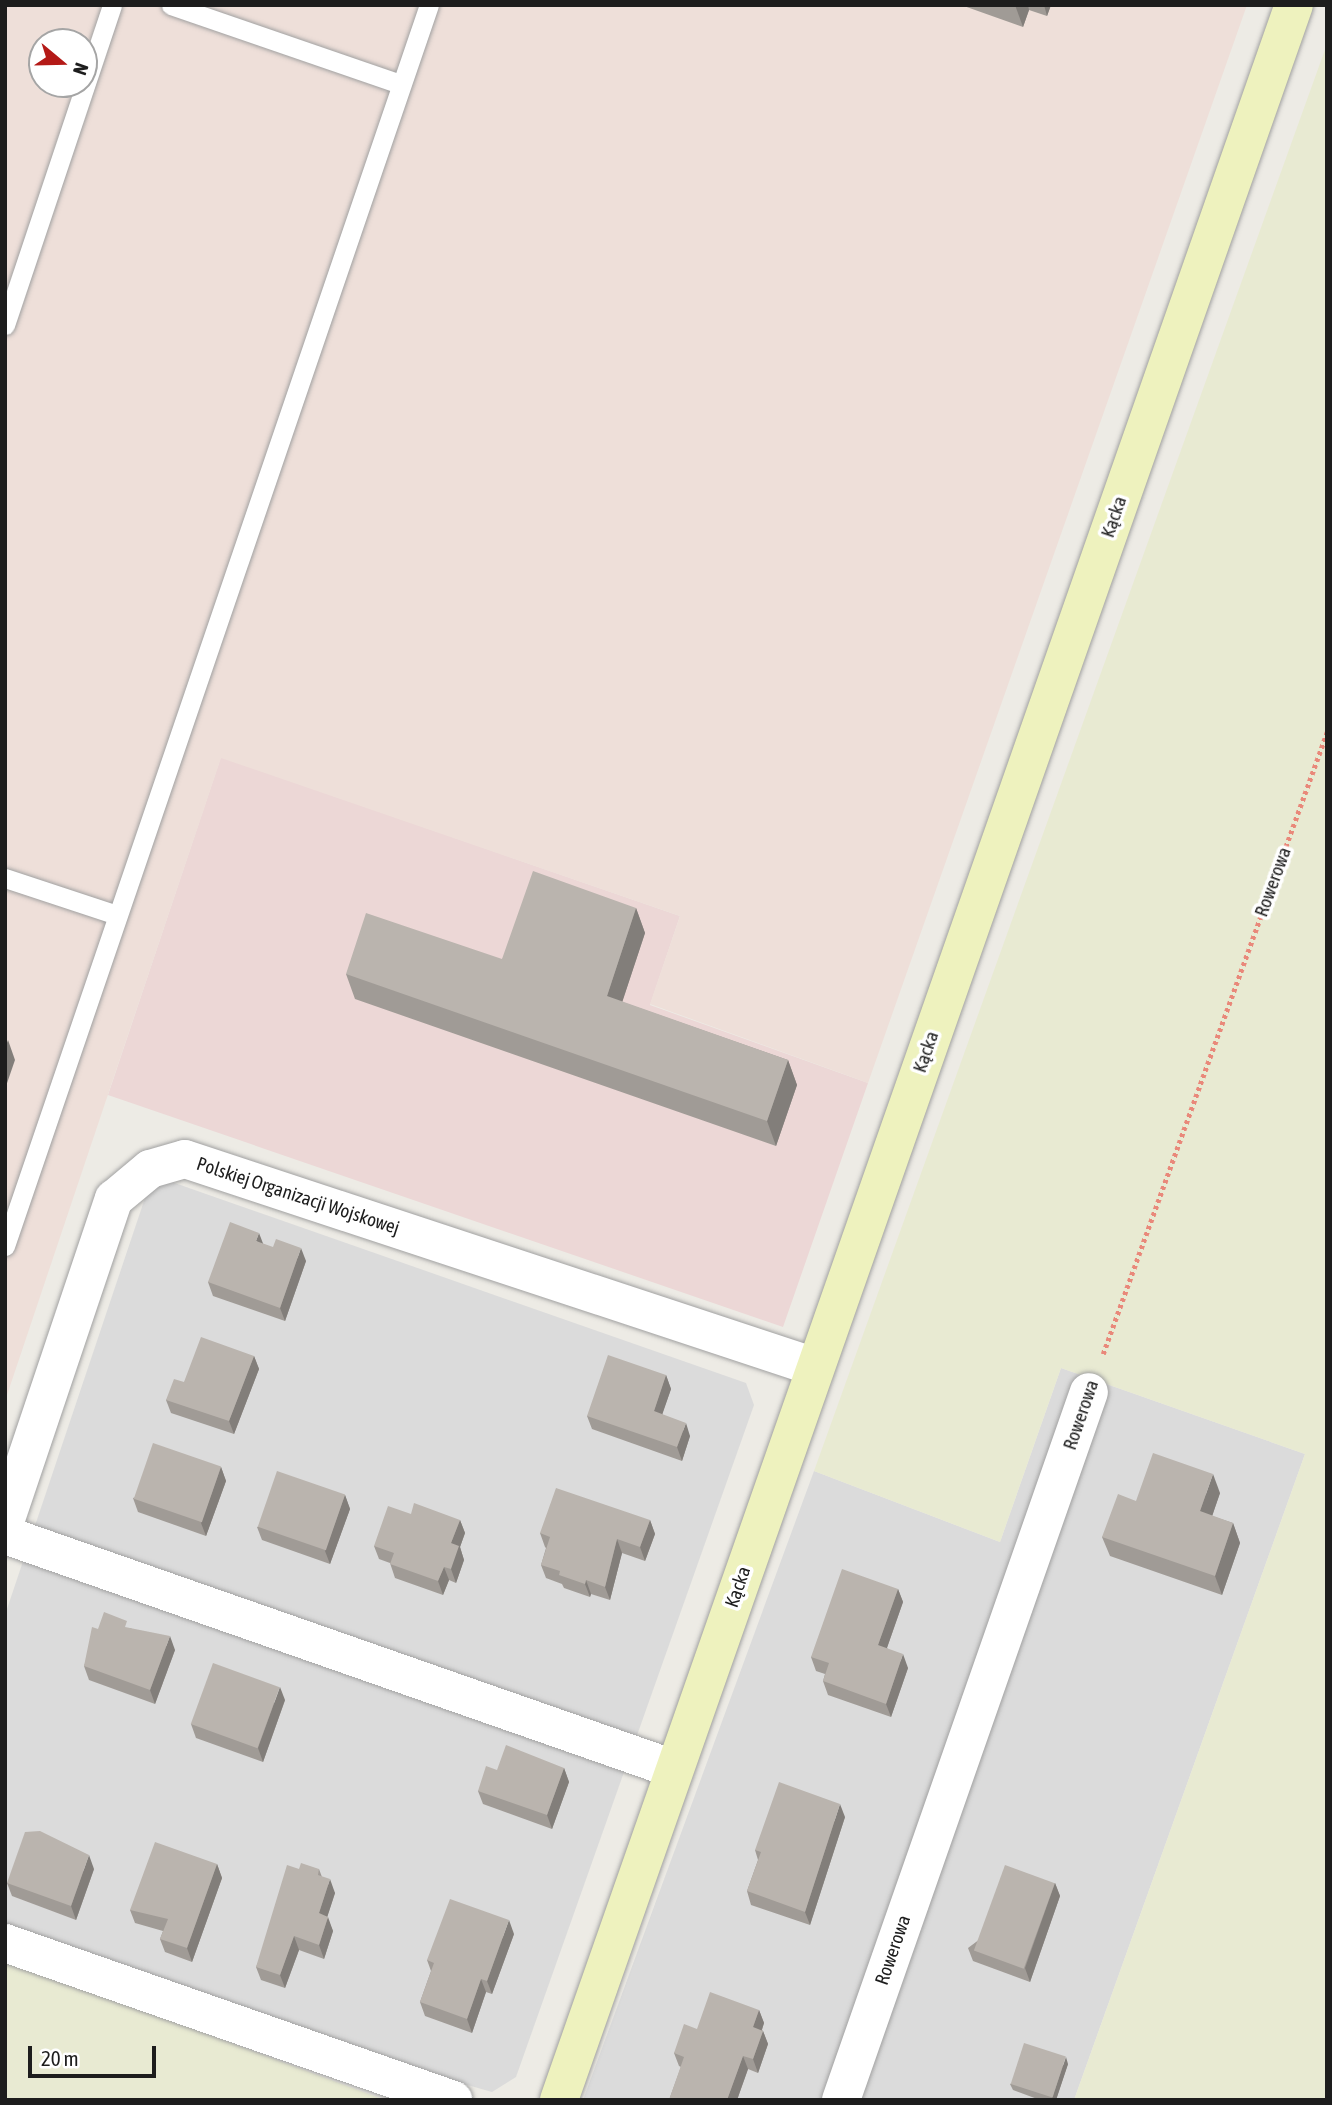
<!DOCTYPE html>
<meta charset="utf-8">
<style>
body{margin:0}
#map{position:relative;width:1332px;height:2105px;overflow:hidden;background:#edebe5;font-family:"Asap Condensed",sans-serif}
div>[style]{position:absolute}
.residential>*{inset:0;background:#dbdbdb}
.commercial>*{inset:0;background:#ecd7d6}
.military>*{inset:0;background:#eedfd9}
.farmland>*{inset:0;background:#e8ead2}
.path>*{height:4.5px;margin-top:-2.25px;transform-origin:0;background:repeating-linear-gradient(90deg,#e9887a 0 3.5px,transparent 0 7px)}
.roads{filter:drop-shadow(0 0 2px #a1a1a1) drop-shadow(0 0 2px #a1a1a1)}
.lane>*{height:19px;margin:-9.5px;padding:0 9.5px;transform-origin:9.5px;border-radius:9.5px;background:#fff}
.street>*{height:38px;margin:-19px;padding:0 19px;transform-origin:19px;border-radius:19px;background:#fff}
.secondary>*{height:38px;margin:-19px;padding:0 19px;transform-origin:19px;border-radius:19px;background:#eef2be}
.wall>*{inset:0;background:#a09b96}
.shaded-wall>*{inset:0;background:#827e7a}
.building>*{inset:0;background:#bab4ae;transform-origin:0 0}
span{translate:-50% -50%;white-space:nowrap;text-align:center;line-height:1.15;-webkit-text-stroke:7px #fff;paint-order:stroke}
.street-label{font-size:19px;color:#1d1d1d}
.frame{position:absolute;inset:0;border:7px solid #1d1d1d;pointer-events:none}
.north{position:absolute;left:28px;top:28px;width:70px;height:70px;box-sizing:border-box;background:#fff;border:2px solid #a5a5a5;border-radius:50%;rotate:109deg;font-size:19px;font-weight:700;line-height:28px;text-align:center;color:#1d1d1d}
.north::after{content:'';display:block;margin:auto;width:24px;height:32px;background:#b41a17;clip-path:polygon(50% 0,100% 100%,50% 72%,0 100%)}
.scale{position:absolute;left:28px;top:2046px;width:128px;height:32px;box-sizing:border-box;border:4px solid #1d1d1d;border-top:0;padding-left:9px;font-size:21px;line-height:24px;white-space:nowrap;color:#1d1d1d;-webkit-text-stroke:5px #fff;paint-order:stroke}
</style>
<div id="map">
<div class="residential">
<i style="clip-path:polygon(169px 1181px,746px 1383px,754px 1405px,516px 2077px,492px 2092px,316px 2042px,5px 1929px,5px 1615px,147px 1192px)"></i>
<i style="clip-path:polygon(1061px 1368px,1305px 1454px,1074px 2100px,583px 2100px,814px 1471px,1000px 1542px)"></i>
</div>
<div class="commercial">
<i style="clip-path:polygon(221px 757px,680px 916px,650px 1005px,868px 1083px,783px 1327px,108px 1095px)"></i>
</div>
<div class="military">
<i style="clip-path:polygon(evenodd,5px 5px,1247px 5px,868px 1083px,650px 1004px,680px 916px,221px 758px,5px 1401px,5px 5px,42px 42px,84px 42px,84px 84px,42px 84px,42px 42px)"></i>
</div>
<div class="farmland">
<i style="clip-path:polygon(1327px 44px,1327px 2100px,1074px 2100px,1305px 1454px,1061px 1368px,1000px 1542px,814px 1471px)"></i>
<i style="clip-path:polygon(5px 1959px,385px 2100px,5px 2100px)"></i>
</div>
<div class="path">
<i style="left:1103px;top:1354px;width:661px;rotate:-70.19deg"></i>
</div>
<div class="roads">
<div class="lane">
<i style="left:171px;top:5px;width:243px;rotate:19deg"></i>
<i style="left:5px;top:325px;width:337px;rotate:-71.5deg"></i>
<i style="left:5px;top:878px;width:118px;rotate:18.3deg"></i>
<i style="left:5px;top:1246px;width:1311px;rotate:-71.14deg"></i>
</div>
<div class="street">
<i style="left:5px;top:1522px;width:341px;rotate:-71.4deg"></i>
<i style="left:114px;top:1199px;width:47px;rotate:-39.8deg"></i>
<i style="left:150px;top:1169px;width:36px;rotate:-16deg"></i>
<i style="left:185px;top:1159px;width:663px;rotate:18.27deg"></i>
<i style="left:5px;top:1535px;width:709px;rotate:19.28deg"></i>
<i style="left:5px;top:1943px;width:475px;rotate:19.3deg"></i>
<i style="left:841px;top:2100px;width:750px;rotate:-70.7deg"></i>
</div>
<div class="secondary">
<i style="left:559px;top:2100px;width:2220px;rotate:-70.67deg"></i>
</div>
</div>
<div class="wall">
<i style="clip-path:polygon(961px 5px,1051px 5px,1047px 16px,1029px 10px,1023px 27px)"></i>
<i style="clip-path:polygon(636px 908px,645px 933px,622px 1002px,788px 1060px,797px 1085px,776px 1146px,355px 999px,346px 974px,502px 959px)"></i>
<i style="clip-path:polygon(263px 1244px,306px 1261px,285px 1321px,213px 1296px,208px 1282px)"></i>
<i style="clip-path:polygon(254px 1356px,259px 1369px,234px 1434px,171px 1413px,166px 1400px,184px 1382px)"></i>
<i style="clip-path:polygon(666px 1375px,671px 1389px,662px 1414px,690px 1436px,682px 1461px,592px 1429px,587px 1416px)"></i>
<i style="clip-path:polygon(221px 1467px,226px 1481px,206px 1536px,138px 1512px,133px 1498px)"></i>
<i style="clip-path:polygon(1220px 1493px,1212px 1516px,1233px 1523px,1240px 1543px,1222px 1595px,1110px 1556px,1102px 1537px,1136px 1501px)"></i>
<i style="clip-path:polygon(345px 1495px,350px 1509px,330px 1564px,262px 1540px,257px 1527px)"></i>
<i style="clip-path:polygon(460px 1520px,465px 1533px,460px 1547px,464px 1560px,456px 1583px,449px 1580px,443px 1595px,395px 1578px,390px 1563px,379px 1559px,374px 1546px)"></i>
<i style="clip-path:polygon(650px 1520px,655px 1534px,645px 1561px,622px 1553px,610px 1600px,591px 1594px,590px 1597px,564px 1588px,562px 1584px,546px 1578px,541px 1565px,546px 1548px,545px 1547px,540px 1533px)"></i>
<i style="clip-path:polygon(898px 1589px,903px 1602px,887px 1648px,908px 1668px,891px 1717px,828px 1695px,823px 1681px,825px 1674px,816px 1671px,811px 1657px)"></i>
<i style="clip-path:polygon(130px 1628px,175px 1650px,155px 1704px,89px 1680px,84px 1666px,98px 1629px)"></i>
<i style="clip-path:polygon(285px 1700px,263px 1762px,196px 1738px,191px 1724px)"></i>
<i style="clip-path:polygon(564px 1768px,569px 1782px,552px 1829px,483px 1804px,478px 1791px,497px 1770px)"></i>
<i style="clip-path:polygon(845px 1817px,810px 1925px,751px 1905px,747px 1891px,758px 1860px,755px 1850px)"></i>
<i style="clip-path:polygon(217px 1864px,222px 1878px,192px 1962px,165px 1952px,160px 1939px,163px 1931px,135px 1923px,130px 1910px)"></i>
<i style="clip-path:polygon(94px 1869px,76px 1920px,12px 1896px,7px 1883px)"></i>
<i style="clip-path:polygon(299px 1869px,319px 1869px,322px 1877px,335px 1893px,327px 1917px,333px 1931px,324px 1959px,299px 1950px,285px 1988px,261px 1980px,256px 1967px)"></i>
<i style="clip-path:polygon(1055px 1883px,1060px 1896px,1030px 1982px,973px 1961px,968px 1948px)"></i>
<i style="clip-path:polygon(514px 1934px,492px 1994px,486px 1992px,472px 2033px,425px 2016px,420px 2002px,431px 1971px,427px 1960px)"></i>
<i style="clip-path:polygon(759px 2010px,764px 2023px,762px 2030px,763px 2031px,768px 2044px,758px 2073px,748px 2069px,737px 2100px,669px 2100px,681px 2067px,679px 2066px,674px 2053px,697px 2029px)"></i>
<i style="clip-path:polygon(1068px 2064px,1056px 2100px,1040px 2100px,1013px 2090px,1010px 2084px)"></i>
</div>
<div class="shaded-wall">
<i style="clip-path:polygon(1015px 5px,1028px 5px,1029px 10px,1023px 27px)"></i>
<i style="clip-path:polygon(1044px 5px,1051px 5px,1047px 16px)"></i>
<i style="clip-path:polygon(636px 908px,645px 933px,616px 1021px,607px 996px)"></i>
<i style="clip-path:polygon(8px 1040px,15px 1060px,5px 1089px,5px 1048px)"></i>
<i style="clip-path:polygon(788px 1060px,797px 1085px,776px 1146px,767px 1121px)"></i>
<i style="clip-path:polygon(259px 1233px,264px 1246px,256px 1241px)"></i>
<i style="clip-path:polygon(301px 1248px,306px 1261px,285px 1321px,280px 1308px)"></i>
<i style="clip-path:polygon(254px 1356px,259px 1369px,234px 1434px,229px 1421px)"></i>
<i style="clip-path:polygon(666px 1375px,671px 1389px,659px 1424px,654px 1411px)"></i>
<i style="clip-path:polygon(686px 1423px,690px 1436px,682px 1461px,677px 1447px)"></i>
<i style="clip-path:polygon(221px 1467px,226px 1481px,206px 1536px,201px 1523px)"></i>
<i style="clip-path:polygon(1213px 1474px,1220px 1493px,1207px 1531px,1200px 1511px)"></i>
<i style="clip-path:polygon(345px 1495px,350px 1509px,330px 1564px,325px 1551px)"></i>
<i style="clip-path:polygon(460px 1520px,465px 1533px,460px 1547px,464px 1560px,456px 1583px,451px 1569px,451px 1543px)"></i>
<i style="clip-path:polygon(650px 1520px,655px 1534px,645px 1561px,640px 1547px)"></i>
<i style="clip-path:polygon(1233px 1523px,1240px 1543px,1222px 1595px,1215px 1576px)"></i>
<i style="clip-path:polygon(617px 1539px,622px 1553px,610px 1600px,605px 1587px)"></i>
<i style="clip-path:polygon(444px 1567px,449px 1580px,443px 1595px,438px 1581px)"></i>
<i style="clip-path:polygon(586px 1580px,591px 1594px,590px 1597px,585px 1584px)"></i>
<i style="clip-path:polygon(898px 1589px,903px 1602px,883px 1659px,878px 1645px)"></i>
<i style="clip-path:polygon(170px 1636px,175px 1650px,155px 1704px,150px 1690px)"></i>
<i style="clip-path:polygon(903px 1654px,908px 1668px,891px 1717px,886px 1704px)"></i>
<i style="clip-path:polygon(280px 1687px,285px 1700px,263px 1762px,258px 1748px)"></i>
<i style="clip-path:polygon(564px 1768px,569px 1782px,552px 1829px,547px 1815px)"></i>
<i style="clip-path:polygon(840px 1804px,845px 1817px,810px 1925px,805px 1912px)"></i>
<i style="clip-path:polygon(89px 1855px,94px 1869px,76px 1920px,71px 1906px)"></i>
<i style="clip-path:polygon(217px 1864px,222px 1878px,192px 1962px,187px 1948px)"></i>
<i style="clip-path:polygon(330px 1879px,335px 1893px,324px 1927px,319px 1913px)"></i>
<i style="clip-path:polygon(1055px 1883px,1060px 1896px,1030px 1982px,1025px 1968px)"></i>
<i style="clip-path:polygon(328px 1917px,333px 1931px,324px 1959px,319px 1945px)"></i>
<i style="clip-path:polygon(509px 1920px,514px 1934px,492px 1994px,487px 1981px)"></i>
<i style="clip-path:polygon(294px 1936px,299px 1950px,285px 1988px,280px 1975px)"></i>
<i style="clip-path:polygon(481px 1979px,486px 1992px,472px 2033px,467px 2019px)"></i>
<i style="clip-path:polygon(759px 2010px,764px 2023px,758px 2041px,753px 2027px)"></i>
<i style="clip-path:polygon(763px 2031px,768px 2044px,758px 2073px,753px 2059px)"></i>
<i style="clip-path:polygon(743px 2056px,748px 2069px,737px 2100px,727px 2100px)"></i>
<i style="clip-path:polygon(1066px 2057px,1068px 2064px,1056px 2100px,1052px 2100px,1052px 2098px)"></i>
</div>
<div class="building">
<i style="clip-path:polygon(533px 871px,636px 908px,607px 996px,788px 1060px,767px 1121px,346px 974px,366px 913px,502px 959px)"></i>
<i style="clip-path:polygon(230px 1222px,259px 1233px,256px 1241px,273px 1247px,276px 1239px,301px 1248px,280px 1308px,208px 1282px)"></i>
<i style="clip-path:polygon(201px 1337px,254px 1356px,229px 1421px,166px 1400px,174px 1379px,184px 1382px)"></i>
<i style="clip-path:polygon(608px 1355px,666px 1375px,654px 1411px,686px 1423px,677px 1447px,587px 1416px)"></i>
<i style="left:153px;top:1443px;width:72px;height:59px;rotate:19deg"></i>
<i style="clip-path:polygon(1153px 1453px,1213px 1474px,1200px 1511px,1233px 1523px,1215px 1576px,1102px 1537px,1118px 1494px,1136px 1501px)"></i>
<i style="left:277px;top:1471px;width:72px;height:59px;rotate:19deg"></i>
<i style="clip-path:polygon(556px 1488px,650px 1520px,640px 1547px,617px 1539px,605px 1587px,586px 1580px,585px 1584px,559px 1575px,560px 1571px,541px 1565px,550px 1537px,540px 1533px)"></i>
<i style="clip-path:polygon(414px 1503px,460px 1520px,451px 1543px,459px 1546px,451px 1569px,444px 1567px,438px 1581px,390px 1564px,394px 1553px,374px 1546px,388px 1506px,411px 1514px)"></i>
<i style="clip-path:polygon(842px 1569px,898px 1589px,878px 1645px,903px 1654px,886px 1704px,823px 1681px,829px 1663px,811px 1657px)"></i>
<i style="clip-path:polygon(104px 1612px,127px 1621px,125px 1627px,170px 1636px,150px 1690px,84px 1666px,92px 1627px,98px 1629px)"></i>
<i style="left:213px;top:1663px;width:71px;height:65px;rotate:20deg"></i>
<i style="clip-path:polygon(506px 1745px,564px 1768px,547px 1815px,478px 1791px,486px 1766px,497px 1770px)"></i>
<i style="clip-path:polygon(779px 1782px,840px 1804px,805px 1912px,747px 1891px,761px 1852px,755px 1850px)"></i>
<i style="clip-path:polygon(40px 1831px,89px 1855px,71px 1906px,7px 1883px,25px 1832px)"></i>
<i style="clip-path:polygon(155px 1842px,217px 1864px,187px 1948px,160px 1939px,168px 1919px,130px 1910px)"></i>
<i style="clip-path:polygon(301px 1863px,319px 1869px,318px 1875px,330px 1879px,319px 1913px,328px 1917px,319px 1945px,294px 1936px,280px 1975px,256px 1967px,287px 1865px,299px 1869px)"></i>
<i style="left:1005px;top:1865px;width:53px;height:91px;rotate:20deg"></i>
<i style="clip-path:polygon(450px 1899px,509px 1920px,487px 1981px,481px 1979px,467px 2019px,420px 2002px,434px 1963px,427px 1960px)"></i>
<i style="clip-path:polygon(710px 1992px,759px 2010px,753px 2027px,763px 2031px,753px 2059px,743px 2056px,727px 2100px,669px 2100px,684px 2057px,674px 2053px,684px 2024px,697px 2029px)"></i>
<i style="left:1024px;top:2043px;width:44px;height:43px;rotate:18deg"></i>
</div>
<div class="street-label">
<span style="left:1114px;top:517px;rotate:-71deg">Kącka</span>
<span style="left:1273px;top:882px;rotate:-70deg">Rowerowa</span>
<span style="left:926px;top:1052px;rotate:-71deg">Kącka</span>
<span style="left:298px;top:1196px;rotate:18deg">Polskiej Organizacji Wojskowej</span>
<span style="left:1081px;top:1415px;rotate:-71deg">Rowerowa</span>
<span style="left:738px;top:1587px;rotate:-71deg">Kącka</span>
<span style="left:893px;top:1950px;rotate:-71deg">Rowerowa</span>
</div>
<div class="frame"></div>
<div class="north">N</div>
<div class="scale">20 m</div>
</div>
